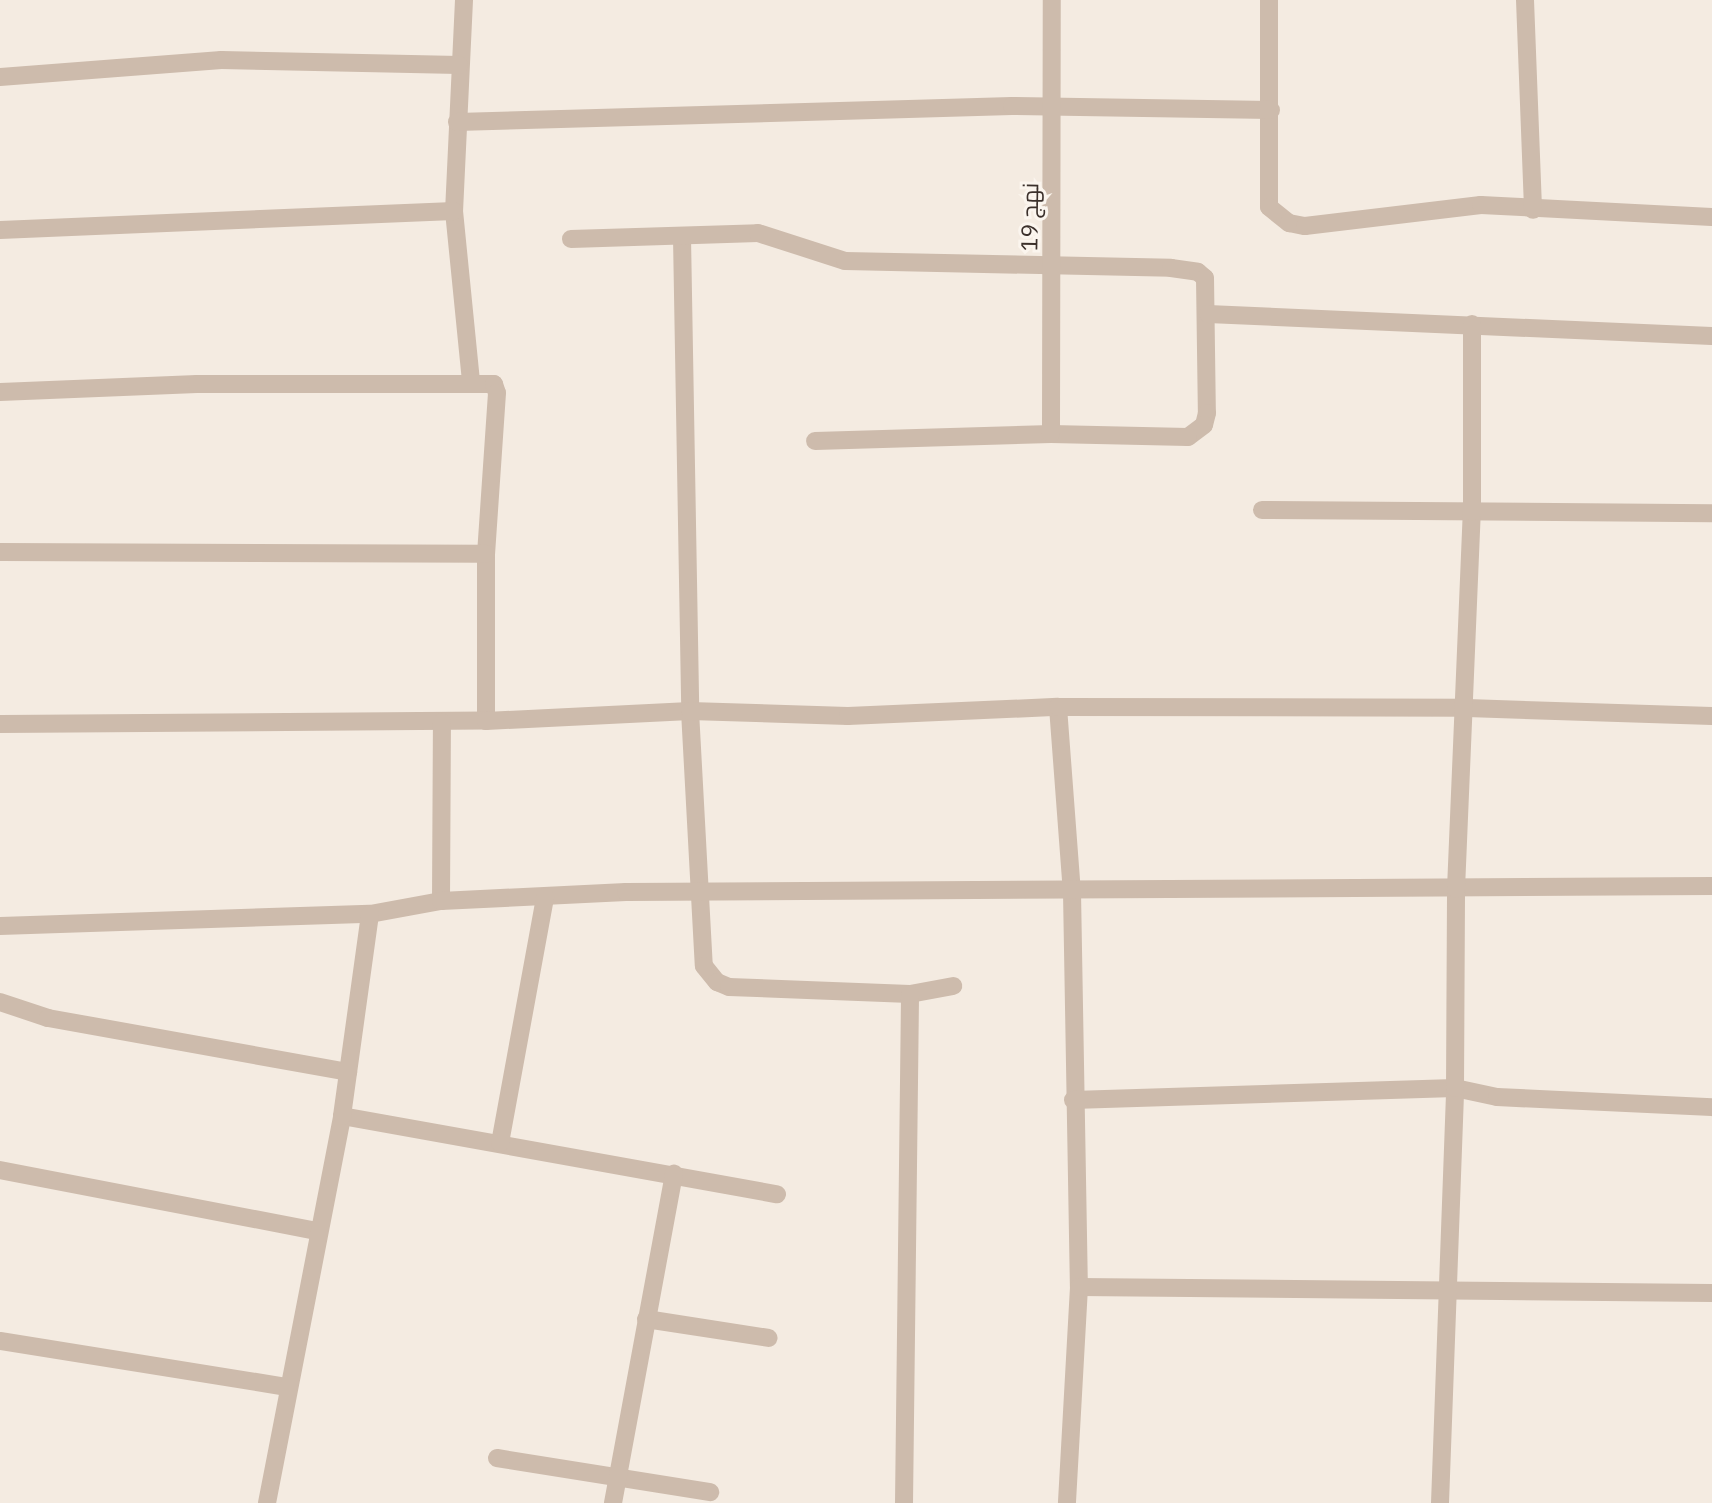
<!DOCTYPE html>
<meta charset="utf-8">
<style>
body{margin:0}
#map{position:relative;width:1712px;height:1503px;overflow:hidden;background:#f4ebe1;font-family:"IBM Plex Sans",Cairo,sans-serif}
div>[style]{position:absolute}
.minor>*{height:18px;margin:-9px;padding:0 9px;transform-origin:9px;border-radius:9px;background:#cdbbac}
span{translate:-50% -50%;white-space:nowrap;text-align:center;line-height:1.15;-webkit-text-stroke:6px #fbf5ee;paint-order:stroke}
.street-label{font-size:23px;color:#3b302b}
</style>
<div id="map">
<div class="minor">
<i style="left:464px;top:0;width:211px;rotate:92.7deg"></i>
<i style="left:454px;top:211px;width:171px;rotate:84.3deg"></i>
<i style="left:1269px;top:0;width:207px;rotate:90deg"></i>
<i style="left:1269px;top:207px;width:26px;rotate:39deg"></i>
<i style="left:1289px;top:223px;width:16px;rotate:11deg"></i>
<i style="left:1305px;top:226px;width:177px;rotate:-6.8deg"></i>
<i style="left:1481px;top:205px;width:231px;rotate:3deg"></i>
<i style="left:1525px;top:0;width:210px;rotate:87.8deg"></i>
<i style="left:0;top:77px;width:222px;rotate:-4.4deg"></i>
<i style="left:221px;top:60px;width:238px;rotate:1.2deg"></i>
<i style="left:457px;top:122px;width:555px;rotate:-1.65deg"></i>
<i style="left:1012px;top:106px;width:259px;rotate:0.9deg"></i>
<i style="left:0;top:230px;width:454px;rotate:-2.4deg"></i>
<i style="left:682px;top:237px;width:474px;rotate:89deg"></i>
<i style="left:690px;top:711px;width:255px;rotate:86.9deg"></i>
<i style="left:704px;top:966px;width:21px;rotate:51deg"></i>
<i style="left:717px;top:982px;width:13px;rotate:23deg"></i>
<i style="left:729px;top:987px;width:181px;rotate:2.2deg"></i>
<i style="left:910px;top:994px;width:44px;rotate:-10.5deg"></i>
<i style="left:571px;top:239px;width:187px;rotate:-1.8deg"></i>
<i style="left:758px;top:233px;width:91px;rotate:17.8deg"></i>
<i style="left:845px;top:261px;width:326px;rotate:1.2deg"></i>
<i style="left:1171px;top:268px;width:27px;rotate:8deg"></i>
<i style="left:1198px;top:272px;width:9px;rotate:41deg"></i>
<i style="left:1205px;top:278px;width:135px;rotate:89.2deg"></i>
<i style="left:1207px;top:413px;width:12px;rotate:104deg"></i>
<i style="left:1204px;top:425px;width:20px;rotate:143deg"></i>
<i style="left:1188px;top:437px;width:137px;rotate:-178.7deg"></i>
<i style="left:1051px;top:434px;width:236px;rotate:178.3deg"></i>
<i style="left:1208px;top:314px;width:504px;rotate:2.5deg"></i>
<i style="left:0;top:392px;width:197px;rotate:-2.3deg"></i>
<i style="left:197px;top:384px;width:297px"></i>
<i style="left:494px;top:384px;width:9px;rotate:72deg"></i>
<i style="left:497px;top:393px;width:161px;rotate:93.9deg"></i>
<i style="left:486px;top:554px;width:167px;rotate:90deg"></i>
<i style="left:1051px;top:434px;width:434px;rotate:-89.9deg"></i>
<i style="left:1262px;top:510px;width:450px;rotate:0.4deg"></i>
<i style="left:0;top:552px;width:486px;rotate:0.2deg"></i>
<i style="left:1058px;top:707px;width:186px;rotate:85.7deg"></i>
<i style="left:1072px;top:892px;width:395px;rotate:89deg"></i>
<i style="left:1079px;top:1287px;width:216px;rotate:93.2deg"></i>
<i style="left:0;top:724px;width:486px;rotate:-0.4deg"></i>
<i style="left:486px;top:721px;width:204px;rotate:-2.8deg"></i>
<i style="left:690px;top:711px;width:158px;rotate:1.8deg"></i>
<i style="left:848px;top:716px;width:210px;rotate:-2.5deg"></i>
<i style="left:1058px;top:707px;width:409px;rotate:0.1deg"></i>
<i style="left:1467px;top:708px;width:245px;rotate:1.9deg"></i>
<i style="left:441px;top:901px;width:179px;rotate:-89.7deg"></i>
<i style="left:0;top:926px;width:370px;rotate:-1.9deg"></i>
<i style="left:370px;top:914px;width:72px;rotate:-10.4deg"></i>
<i style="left:441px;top:901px;width:185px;rotate:-2.8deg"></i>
<i style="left:626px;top:892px;width:1086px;rotate:-0.32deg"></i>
<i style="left:0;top:1002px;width:51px;rotate:18.4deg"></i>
<i style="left:48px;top:1018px;width:305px;rotate:10.2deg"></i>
<i style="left:1073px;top:1100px;width:382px;rotate:-1.8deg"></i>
<i style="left:1455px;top:1088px;width:43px;rotate:12.1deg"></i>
<i style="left:1497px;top:1097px;width:215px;rotate:2.7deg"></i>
<i style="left:342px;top:1116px;width:442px;rotate:10.2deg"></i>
<i style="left:500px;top:1143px;width:250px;rotate:-79.6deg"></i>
<i style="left:0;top:1170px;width:323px;rotate:10.9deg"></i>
<i style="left:1079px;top:1287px;width:633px;rotate:0.54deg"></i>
<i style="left:646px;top:1319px;width:124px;rotate:8.8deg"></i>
<i style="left:0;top:1341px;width:291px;rotate:9.1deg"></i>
<i style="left:497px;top:1458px;width:216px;rotate:9.1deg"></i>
<i style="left:267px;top:1503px;width:394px;rotate:-79deg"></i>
<i style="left:342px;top:1116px;width:204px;rotate:-82.1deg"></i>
<i style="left:613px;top:1503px;width:335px;rotate:-79.5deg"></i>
<i style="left:904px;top:1503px;width:509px;rotate:-89.32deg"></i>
<i style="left:1440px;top:1503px;width:415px;rotate:-87.9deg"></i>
<i style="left:1455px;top:1088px;width:199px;rotate:-89.7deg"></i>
<i style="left:1456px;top:889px;width:377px;rotate:-87.6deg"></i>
<i style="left:1472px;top:512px;width:188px;rotate:-90deg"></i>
</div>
<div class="street-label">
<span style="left:1029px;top:217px;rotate:-89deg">نهج 19</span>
</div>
</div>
